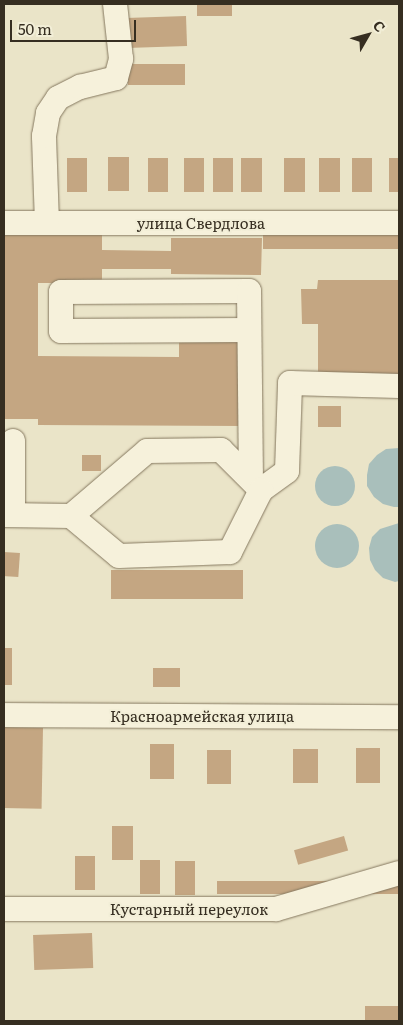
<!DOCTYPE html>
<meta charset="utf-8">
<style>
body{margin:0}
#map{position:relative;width:403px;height:1025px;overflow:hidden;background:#eae4c8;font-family:Literata,serif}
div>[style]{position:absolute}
.water>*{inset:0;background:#a9bfbb}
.round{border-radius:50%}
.building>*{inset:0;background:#c4a682;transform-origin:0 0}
.roads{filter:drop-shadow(0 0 1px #85785f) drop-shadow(0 0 1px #85785f)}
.minor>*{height:24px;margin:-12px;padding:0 12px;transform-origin:12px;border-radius:12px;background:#f6f1db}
span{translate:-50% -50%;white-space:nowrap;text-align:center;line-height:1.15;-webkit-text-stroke:4px #f2eed7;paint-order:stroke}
.street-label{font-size:15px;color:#362e21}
.frame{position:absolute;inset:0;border:5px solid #362e21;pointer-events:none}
.north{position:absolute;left:343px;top:10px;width:50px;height:50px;-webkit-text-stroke:4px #f2eed7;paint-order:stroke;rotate:52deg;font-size:14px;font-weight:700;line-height:20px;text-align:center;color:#362e21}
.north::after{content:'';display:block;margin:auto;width:18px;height:22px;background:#362e21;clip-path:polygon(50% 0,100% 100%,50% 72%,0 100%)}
.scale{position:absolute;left:10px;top:20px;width:126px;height:22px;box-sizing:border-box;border:2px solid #362e21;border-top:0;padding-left:6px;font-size:15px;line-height:18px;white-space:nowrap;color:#362e21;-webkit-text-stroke:4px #f2eed7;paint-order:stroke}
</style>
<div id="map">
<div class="water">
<i style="clip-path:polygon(399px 448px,399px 507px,394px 507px,383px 504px,374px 497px,367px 486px,367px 475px,369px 464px,377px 455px,386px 449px)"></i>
<i class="round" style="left:315px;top:466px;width:40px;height:40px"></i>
<i style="clip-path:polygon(399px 523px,399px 581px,395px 582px,383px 578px,375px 570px,370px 560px,369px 548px,372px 537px,380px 529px)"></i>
<i class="round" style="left:315px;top:524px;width:44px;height:44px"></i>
</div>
<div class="building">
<i style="left:197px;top:4px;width:35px;height:12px"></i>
<i style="left:186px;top:16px;width:30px;height:60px;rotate:88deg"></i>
<i style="left:185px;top:64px;width:21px;height:57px;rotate:90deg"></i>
<i style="left:108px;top:157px;width:21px;height:34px"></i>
<i style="left:67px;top:158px;width:20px;height:34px"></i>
<i style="left:148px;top:158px;width:20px;height:34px"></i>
<i style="left:184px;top:158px;width:20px;height:34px"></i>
<i style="left:213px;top:158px;width:20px;height:34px"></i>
<i style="left:241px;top:158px;width:21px;height:34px"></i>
<i style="left:284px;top:158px;width:21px;height:34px"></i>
<i style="left:319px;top:158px;width:21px;height:34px"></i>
<i style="left:352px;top:158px;width:20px;height:34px"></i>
<i style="left:389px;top:158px;width:10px;height:34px"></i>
<i style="clip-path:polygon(4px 231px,102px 232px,102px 250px,171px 251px,171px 238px,262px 238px,261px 275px,171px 274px,171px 269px,102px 269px,102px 283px,38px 283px,38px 356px,179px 357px,179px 335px,243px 336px,243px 426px,38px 425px,38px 419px,4px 419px)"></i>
<i style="left:263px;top:233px;width:136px;height:16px"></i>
<i style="clip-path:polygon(318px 280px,399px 280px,399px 381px,318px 380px,318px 324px,302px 324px,301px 289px,317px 289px)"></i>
<i style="left:318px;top:406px;width:23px;height:21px"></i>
<i style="left:82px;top:455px;width:19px;height:16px"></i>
<i style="left:4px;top:552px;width:16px;height:24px;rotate:4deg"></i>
<i style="left:111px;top:570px;width:132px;height:29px"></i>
<i style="left:4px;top:648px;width:8px;height:37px"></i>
<i style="left:153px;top:668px;width:27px;height:19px"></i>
<i style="left:4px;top:727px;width:39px;height:81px;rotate:1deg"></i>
<i style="left:150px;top:744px;width:24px;height:35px"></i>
<i style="left:356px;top:748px;width:24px;height:35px"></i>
<i style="left:293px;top:749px;width:25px;height:34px"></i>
<i style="left:207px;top:750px;width:24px;height:34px"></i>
<i style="left:112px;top:826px;width:21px;height:34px"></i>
<i style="left:344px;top:836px;width:15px;height:52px;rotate:74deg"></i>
<i style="left:75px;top:856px;width:20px;height:34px"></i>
<i style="left:140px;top:860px;width:20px;height:34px"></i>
<i style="left:175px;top:861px;width:20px;height:34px"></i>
<i style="left:399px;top:881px;width:13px;height:182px;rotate:90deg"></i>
<i style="left:92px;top:933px;width:35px;height:59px;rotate:88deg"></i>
<i style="left:365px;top:1006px;width:34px;height:15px"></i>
</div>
<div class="roads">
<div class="minor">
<i style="left:4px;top:223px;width:395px"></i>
<i style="left:47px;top:223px;width:87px;rotate:-92deg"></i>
<i style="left:44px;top:136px;width:23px;rotate:-80deg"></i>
<i style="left:48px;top:113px;width:18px;rotate:-56deg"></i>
<i style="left:58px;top:98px;width:25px;rotate:-27deg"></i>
<i style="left:80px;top:87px;width:37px;rotate:-14deg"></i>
<i style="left:116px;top:78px;width:20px;rotate:-75deg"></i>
<i style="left:121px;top:59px;width:55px;rotate:-96.2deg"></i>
<i style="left:249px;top:330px;width:188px;rotate:179.7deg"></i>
<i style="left:61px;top:331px;width:39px;rotate:-90deg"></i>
<i style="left:61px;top:292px;width:188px;rotate:-0.3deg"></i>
<i style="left:249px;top:291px;width:186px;rotate:89.4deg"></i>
<i style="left:4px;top:515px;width:67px;rotate:0.9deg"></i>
<i style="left:71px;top:516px;width:100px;rotate:-40.5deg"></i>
<i style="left:147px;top:451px;width:74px;rotate:-0.8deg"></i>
<i style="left:221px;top:450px;width:57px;rotate:45deg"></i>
<i style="left:261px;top:490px;width:32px;rotate:-36deg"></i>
<i style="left:287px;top:471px;width:88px;rotate:-88deg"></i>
<i style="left:290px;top:383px;width:109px;rotate:1.6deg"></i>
<i style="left:13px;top:515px;width:74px;rotate:-90deg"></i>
<i style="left:71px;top:516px;width:62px;rotate:39.8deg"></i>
<i style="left:119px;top:556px;width:111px;rotate:-2.1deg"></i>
<i style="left:230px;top:552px;width:69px;rotate:-63.4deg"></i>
<i style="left:4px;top:715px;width:395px;rotate:0.3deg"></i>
<i style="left:4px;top:909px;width:272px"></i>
<i style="left:276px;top:909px;width:128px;rotate:-16.3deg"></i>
</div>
</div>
<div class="street-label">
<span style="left:201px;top:223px">улица Свердлова</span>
<span style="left:202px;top:716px">Красноармейская улица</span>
<span style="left:189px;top:909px">Кустарный переулок</span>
</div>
<div class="frame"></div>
<div class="north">С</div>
<div class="scale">50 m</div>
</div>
